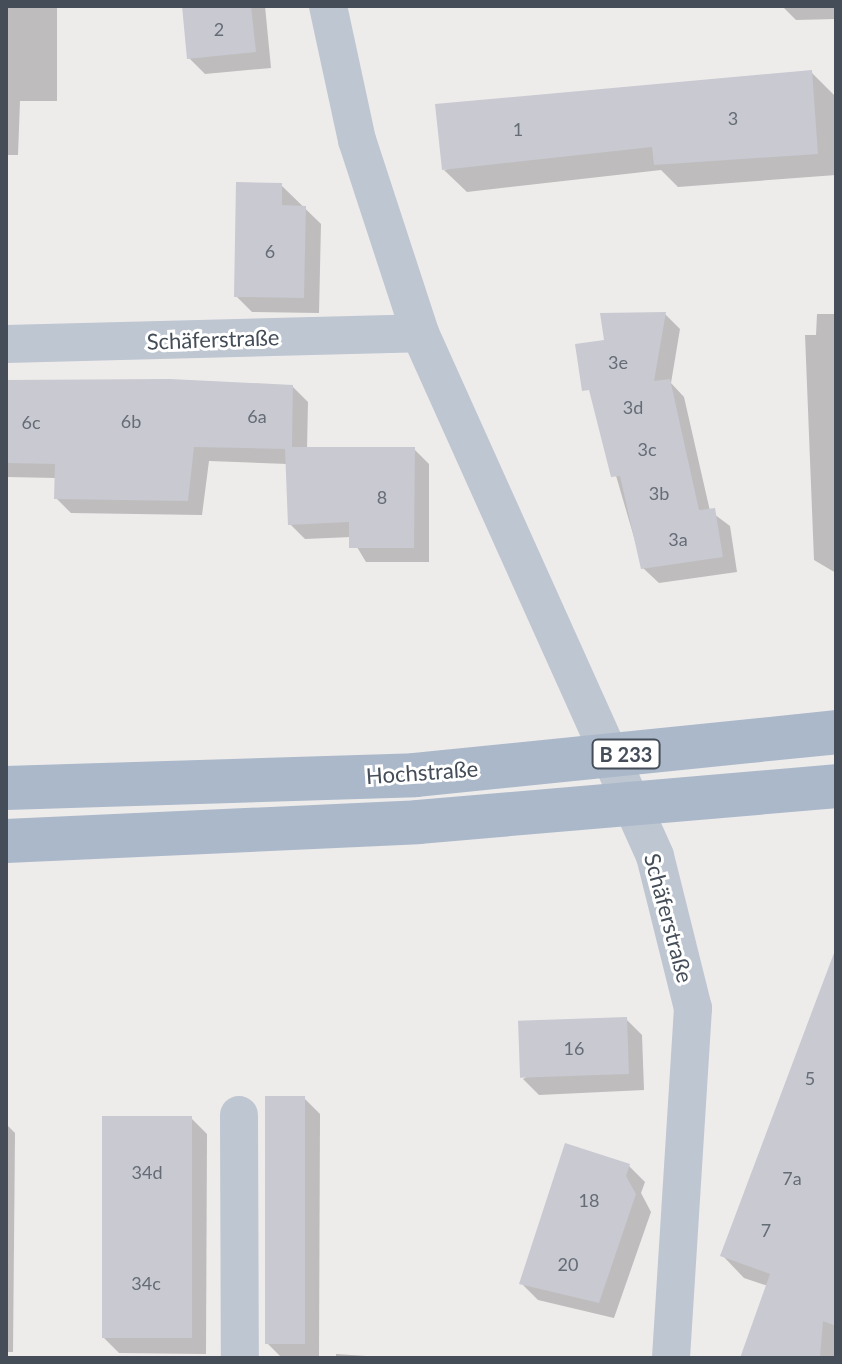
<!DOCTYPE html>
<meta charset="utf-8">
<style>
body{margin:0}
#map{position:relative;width:842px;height:1364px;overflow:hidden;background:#eeebeb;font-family:Lato,sans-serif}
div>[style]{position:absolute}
.shadow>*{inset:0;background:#0003}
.building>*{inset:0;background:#c8c9d1;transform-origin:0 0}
.street>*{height:38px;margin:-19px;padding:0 19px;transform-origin:19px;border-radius:19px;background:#bec6d1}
.primary>*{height:44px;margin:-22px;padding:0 22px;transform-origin:22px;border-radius:22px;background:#aab8ca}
.primary-bridge>*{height:44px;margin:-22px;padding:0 22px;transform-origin:22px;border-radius:22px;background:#aab8ca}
span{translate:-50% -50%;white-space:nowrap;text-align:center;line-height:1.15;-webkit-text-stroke:6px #fff;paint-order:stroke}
.number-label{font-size:18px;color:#656c76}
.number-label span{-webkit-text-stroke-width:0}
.shield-label span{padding:2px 6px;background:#fff;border:2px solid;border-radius:6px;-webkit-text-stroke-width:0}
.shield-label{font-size:20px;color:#444d58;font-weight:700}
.street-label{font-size:22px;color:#444d58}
.frame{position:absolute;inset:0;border:8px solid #444d58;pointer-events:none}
</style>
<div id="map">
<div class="shadow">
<i style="clip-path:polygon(6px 6px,57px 6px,57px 101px,20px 101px,18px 155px,6px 155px)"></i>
<i style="clip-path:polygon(184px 6px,265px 6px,271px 68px,205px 74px,189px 58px)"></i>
<i style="clip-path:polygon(782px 6px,836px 6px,836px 19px,796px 20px)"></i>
<i style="clip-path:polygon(811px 72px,834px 95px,836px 175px,678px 187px,661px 170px,467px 192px,444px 170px)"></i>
<i style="clip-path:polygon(281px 185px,321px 224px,319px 313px,252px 312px,236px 296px)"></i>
<i style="clip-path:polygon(665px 314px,680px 329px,671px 383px,684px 397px,710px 511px,730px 526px,737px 572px,659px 583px,643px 568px,578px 346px,606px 342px)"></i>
<i style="clip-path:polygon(817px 314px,836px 314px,836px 573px,814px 560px,805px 335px,816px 335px)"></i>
<i style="clip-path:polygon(6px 381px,293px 387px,308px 402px,307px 449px,414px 449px,429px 464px,429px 562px,366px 562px,351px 537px,305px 539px,290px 524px,287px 464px,209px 461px,202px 515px,71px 513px,56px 498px,56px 478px,6px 477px)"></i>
<i style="clip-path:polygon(626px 1019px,642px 1035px,644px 1090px,539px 1095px,523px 1079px)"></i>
<i style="clip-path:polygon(810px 1019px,836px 1029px,836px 1225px,824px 1291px,836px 1303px,836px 1358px,743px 1358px,768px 1286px,744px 1278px,723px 1256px)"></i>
<i style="clip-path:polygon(304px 1098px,320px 1114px,319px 1358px,282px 1358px,267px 1343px)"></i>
<i style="clip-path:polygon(191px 1118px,207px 1134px,206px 1354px,119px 1353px,103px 1337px)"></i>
<i style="clip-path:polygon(6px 1124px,15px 1133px,13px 1352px,6px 1352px)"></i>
<i style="clip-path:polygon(629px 1166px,645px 1182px,641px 1193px,651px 1212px,614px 1318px,538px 1300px,522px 1284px)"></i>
<i style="clip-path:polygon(336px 1354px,396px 1358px,336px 1358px)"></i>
</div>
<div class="building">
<i style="clip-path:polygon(182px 6px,251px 6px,256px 52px,187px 59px)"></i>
<i style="clip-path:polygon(812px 70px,818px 154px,654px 165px,652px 147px,442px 170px,435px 104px)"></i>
<i style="clip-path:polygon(236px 182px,282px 183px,282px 205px,306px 206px,304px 298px,234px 297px)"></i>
<i style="clip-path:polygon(666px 312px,654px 381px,670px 379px,699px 510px,715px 508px,723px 557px,641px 569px,620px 476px,611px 477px,589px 390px,582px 391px,575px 344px,604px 340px,600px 313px)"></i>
<i style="clip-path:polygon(170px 379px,293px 385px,292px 447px,415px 447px,414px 548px,349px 548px,349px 522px,288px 525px,285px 449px,194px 447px,188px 501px,54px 499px,55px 464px,6px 463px,6px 380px)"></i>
<i style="clip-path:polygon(834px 953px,836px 1326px,823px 1321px,820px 1358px,740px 1358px,770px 1274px,720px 1256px)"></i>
<i style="left:627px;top:1017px;width:57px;height:109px;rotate:88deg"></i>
<i style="left:265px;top:1096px;width:40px;height:248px"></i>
<i style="left:102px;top:1116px;width:90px;height:222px"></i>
<i style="clip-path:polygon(565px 1143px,630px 1164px,626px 1176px,636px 1194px,599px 1303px,519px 1284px)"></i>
</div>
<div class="street">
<i style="left:328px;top:6px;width:137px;rotate:77.8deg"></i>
<i style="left:357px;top:140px;width:203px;rotate:71.9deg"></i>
<i style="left:420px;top:333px;width:573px;rotate:65.8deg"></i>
<i style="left:655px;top:856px;width:157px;rotate:76deg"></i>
<i style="left:693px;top:1008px;width:351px;rotate:93.6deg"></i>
<i style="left:6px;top:344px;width:414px;rotate:-1.5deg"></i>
<i style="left:239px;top:1115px;width:243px;rotate:89.8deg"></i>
</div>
<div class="primary">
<i style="left:6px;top:788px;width:409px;rotate:-1.8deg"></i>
<i style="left:6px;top:841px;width:412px;rotate:-2.6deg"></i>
</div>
<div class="primary-bridge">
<i style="left:415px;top:775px;width:423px;rotate:-5.8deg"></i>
<i style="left:418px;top:822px;width:420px;rotate:-4.9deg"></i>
</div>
<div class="number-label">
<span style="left:219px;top:29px">2</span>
<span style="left:733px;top:118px">3</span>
<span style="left:518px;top:129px">1</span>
<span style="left:270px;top:251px">6</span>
<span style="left:618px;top:362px">3e</span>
<span style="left:633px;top:407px">3d</span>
<span style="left:257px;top:416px">6a</span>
<span style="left:131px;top:421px">6b</span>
<span style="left:31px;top:422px">6c</span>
<span style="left:647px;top:449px">3c</span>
<span style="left:659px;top:493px">3b</span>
<span style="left:382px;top:497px">8</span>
<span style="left:678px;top:539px">3a</span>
<span style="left:574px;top:1048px">16</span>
<span style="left:810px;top:1078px">5</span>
<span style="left:147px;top:1172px">34d</span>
<span style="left:792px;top:1178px">7a</span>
<span style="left:589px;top:1200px">18</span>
<span style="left:766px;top:1230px">7</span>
<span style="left:568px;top:1264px">20</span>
<span style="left:146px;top:1283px">34c</span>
</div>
<div class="shield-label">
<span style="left:626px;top:754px">B 233</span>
</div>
<div class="street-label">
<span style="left:213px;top:339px;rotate:-2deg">Schäferstraße</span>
<span style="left:422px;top:772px;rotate:-4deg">Hochstraße</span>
<span style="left:669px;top:918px;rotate:75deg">Schäferstraße</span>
</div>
<div class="frame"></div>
</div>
